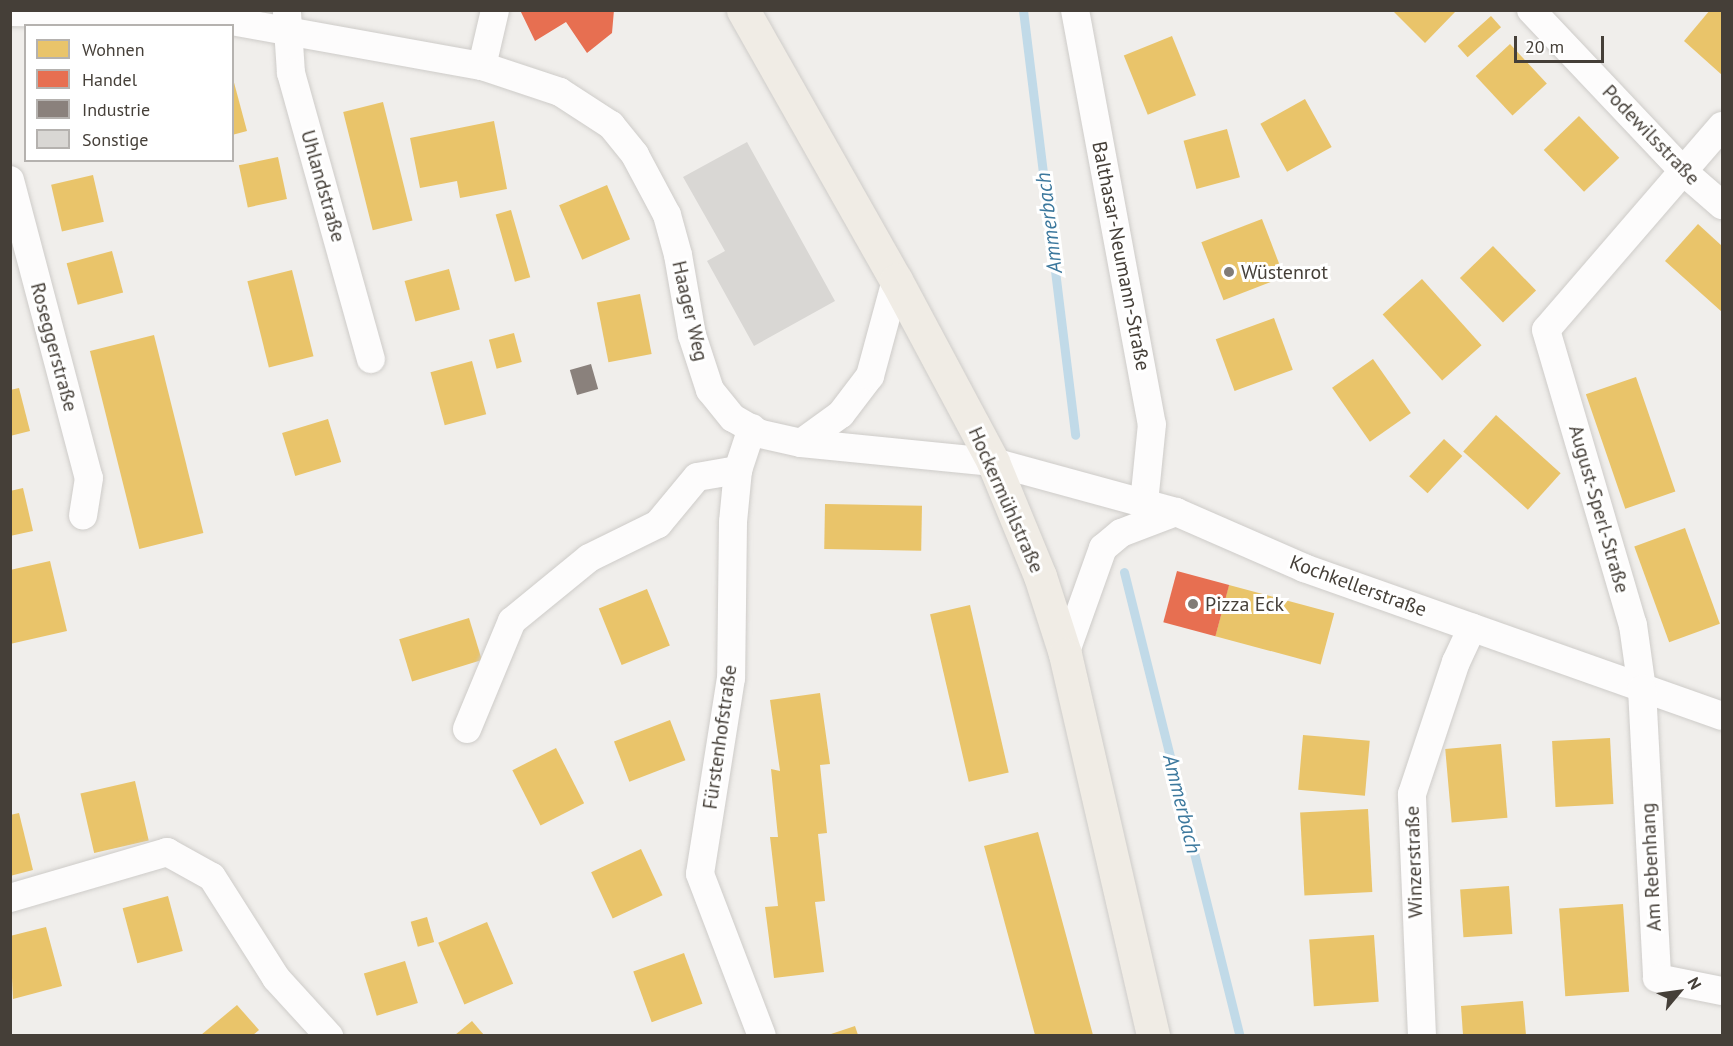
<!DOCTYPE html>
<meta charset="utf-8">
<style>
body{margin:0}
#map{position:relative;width:1733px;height:1046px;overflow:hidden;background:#f0eeeb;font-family:"PT Sans",sans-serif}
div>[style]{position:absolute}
.homes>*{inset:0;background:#e9c46a;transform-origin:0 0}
.shops>*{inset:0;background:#e76f51;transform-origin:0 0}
.industry>*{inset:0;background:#8a817c;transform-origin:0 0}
.stream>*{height:9px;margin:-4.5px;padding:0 4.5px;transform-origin:4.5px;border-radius:4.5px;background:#c1dae8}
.building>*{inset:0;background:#d9d7d4}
.roads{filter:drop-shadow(0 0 2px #ceccc9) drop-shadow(0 0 2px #ceccc9)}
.minor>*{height:28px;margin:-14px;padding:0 14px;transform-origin:14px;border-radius:14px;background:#fdfcfc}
.major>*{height:33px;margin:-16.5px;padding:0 16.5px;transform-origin:16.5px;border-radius:16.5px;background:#f0ece5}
.dots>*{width:16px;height:16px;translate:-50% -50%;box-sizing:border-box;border:3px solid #fff;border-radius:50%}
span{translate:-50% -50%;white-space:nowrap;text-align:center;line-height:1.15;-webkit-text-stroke:6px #fff;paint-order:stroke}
.street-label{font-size:20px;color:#453f38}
.poi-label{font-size:20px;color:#453f38}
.left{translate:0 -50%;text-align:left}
.water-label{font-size:21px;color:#3c789d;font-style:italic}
.frame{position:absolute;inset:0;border:12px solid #453f38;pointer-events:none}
.legend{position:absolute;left:24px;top:24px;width:210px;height:138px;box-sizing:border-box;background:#fff;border:2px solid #b5b2af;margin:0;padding:8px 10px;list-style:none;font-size:18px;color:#453f38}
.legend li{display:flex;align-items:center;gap:12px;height:30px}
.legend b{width:30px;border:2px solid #b5b2af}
.north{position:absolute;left:1649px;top:962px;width:60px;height:60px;-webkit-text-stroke:4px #fff;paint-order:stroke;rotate:61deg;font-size:16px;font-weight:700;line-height:24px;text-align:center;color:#453f38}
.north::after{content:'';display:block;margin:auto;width:21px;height:27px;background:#453f38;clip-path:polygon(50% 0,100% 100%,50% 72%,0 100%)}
.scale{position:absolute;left:1514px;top:36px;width:90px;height:27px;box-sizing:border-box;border:3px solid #453f38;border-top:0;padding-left:8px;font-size:18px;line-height:21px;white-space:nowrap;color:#453f38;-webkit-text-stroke:4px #fff;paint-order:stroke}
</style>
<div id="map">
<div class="homes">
<i style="clip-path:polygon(1392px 10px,1457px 10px,1425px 43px)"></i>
<i style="clip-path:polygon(1710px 10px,1722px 10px,1722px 75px,1684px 41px)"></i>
<i style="left:1491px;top:16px;width:15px;height:45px;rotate:48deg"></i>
<i style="left:1172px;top:36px;width:64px;height:52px;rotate:68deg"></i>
<i style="left:1510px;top:44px;width:54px;height:47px;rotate:47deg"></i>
<i style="clip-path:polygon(232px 75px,247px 131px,232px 135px)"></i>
<i style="left:1305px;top:99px;width:55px;height:51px;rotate:61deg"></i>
<i style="left:383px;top:102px;width:122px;height:41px;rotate:76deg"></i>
<i style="left:1579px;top:116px;width:58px;height:49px;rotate:46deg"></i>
<i style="clip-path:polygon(494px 121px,507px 189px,460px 198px,457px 181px,420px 188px,410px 138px)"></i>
<i style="left:1227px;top:129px;width:50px;height:45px;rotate:75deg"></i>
<i style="left:278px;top:157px;width:43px;height:40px;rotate:78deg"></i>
<i style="left:93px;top:175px;width:48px;height:43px;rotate:77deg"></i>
<i style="left:607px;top:185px;width:59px;height:52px;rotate:67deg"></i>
<i style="left:511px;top:210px;width:70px;height:16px;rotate:74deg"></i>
<i style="left:1262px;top:219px;width:62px;height:65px;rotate:69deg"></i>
<i style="clip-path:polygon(1698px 224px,1722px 246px,1722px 312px,1665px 261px)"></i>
<i style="left:1493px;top:246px;width:62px;height:46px;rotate:46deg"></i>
<i style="left:112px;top:251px;width:43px;height:47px;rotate:75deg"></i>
<i style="left:449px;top:269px;width:42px;height:46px;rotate:75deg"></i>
<i style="left:292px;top:270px;width:89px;height:46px;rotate:76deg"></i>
<i style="left:1422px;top:279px;width:89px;height:53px;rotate:48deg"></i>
<i style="left:640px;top:294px;width:61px;height:44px;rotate:79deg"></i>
<i style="left:1274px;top:318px;width:55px;height:62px;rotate:70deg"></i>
<i style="left:514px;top:333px;width:30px;height:26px;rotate:75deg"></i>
<i style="left:154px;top:335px;width:204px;height:66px;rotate:76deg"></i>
<i style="left:1373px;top:359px;width:66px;height:50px;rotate:55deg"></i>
<i style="left:472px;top:361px;width:55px;height:43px;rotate:75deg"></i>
<i style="left:1636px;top:377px;width:121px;height:53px;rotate:71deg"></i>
<i style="clip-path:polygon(19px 388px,30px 431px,10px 436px,10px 390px)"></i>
<i style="left:1496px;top:415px;width:87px;height:49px;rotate:42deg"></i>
<i style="left:328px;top:419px;width:45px;height:48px;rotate:73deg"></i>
<i style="left:1444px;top:439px;width:25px;height:51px;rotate:43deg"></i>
<i style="clip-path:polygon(23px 488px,33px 531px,10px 536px,10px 491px)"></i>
<i style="left:825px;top:504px;width:97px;height:45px;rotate:1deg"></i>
<i style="left:1685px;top:528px;width:102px;height:54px;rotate:70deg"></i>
<i style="clip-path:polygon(50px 561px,67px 631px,10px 644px,10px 570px)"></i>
<i style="left:1229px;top:585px;width:109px;height:53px;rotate:15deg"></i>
<i style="left:647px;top:589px;width:61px;height:52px;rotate:68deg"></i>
<i style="left:970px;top:605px;width:172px;height:41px;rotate:77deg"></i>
<i style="left:469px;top:618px;width:44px;height:73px;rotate:73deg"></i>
<i style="clip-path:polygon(820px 693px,830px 764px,820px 765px,827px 833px,818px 834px,825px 901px,815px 902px,824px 972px,774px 978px,765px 907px,778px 906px,770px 837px,778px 837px,771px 769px,780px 771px,770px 700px)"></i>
<i style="left:670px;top:720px;width:43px;height:60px;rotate:69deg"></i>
<i style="left:1303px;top:735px;width:67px;height:55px;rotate:5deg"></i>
<i style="left:1610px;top:738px;width:66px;height:58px;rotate:87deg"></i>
<i style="left:1501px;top:744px;width:74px;height:56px;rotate:85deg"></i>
<i style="left:556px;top:748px;width:62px;height:49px;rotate:63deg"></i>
<i style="left:135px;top:781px;width:61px;height:56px;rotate:77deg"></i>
<i style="left:1368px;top:809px;width:83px;height:68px;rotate:87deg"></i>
<i style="clip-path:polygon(19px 813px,33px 870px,10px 876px,10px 815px)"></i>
<i style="clip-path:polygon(1038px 832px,1063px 924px,1093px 1035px,1035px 1035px,984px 846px)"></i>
<i style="left:641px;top:849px;width:51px;height:55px;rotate:65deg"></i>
<i style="left:1509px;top:886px;width:48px;height:49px;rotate:86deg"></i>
<i style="left:168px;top:896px;width:57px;height:47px;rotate:75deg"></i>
<i style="left:1623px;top:904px;width:88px;height:64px;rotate:86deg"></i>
<i style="left:427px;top:917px;width:26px;height:17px;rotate:74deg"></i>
<i style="left:487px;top:922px;width:67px;height:53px;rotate:67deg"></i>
<i style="clip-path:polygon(46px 927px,62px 986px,13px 999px,10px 936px)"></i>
<i style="left:1374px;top:935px;width:67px;height:65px;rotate:86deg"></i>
<i style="left:684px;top:953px;width:54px;height:54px;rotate:70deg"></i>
<i style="left:405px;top:961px;width:44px;height:43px;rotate:73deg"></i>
<i style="clip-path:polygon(1523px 1001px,1526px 1035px,1463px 1035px,1461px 1006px)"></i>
<i style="clip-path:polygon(237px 1005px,259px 1030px,253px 1035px,201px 1035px)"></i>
<i style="clip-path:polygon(472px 1021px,484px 1035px,455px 1035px)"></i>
<i style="clip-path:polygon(855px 1026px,858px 1035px,828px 1035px)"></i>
</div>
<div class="shops">
<i style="clip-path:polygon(520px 10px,614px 10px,612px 33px,587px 53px,566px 22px,535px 41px)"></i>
<i style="left:1177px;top:571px;width:54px;height:53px;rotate:15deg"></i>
</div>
<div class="industry">
<i style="left:591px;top:364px;width:26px;height:22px;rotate:74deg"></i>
</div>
<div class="stream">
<i style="left:1023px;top:10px;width:428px;rotate:83deg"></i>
<i style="left:1124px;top:572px;width:478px;rotate:76deg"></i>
</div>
<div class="building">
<i style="clip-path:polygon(747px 142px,835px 301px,754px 346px,707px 261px,725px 251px,683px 177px)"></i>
</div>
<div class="roads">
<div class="minor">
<i style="left:1075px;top:10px;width:421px;rotate:79.5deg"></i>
<i style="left:1152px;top:424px;width:79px;rotate:95.8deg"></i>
<i style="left:1531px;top:10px;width:224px;rotate:46.6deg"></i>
<i style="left:1685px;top:173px;width:49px;rotate:40.9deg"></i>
<i style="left:10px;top:12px;width:188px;rotate:0.9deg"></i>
<i style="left:198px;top:15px;width:289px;rotate:10.2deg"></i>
<i style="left:482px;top:66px;width:82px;rotate:18.4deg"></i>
<i style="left:560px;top:92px;width:61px;rotate:32.9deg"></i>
<i style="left:611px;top:125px;width:38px;rotate:51deg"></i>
<i style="left:635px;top:155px;width:68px;rotate:61.9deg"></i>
<i style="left:667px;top:215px;width:41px;rotate:74.6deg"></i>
<i style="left:678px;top:255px;width:81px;rotate:80.1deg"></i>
<i style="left:692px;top:335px;width:58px;rotate:71.9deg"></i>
<i style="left:710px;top:390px;width:36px;rotate:51deg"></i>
<i style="left:733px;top:418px;width:32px;rotate:30deg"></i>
<i style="left:761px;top:434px;width:41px;rotate:12.7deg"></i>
<i style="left:801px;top:443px;width:193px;rotate:5.7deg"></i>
<i style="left:993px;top:462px;width:190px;rotate:15.3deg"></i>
<i style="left:1176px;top:512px;width:140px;rotate:23.6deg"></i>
<i style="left:1304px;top:568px;width:443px;rotate:19.5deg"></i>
<i style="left:287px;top:13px;width:60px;rotate:86.2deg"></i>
<i style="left:291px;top:73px;width:297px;rotate:74.4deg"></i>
<i style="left:482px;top:66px;width:57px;rotate:-76.9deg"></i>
<i style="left:1722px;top:126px;width:269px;rotate:130.8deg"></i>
<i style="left:1546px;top:330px;width:308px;rotate:73.6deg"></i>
<i style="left:1633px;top:625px;width:65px;rotate:82deg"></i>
<i style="left:1642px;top:689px;width:289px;rotate:87deg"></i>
<i style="left:1657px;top:978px;width:66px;rotate:11.3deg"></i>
<i style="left:10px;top:180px;width:308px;rotate:75.2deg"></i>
<i style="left:89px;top:478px;width:38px;rotate:99deg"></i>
<i style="left:752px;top:428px;width:44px;rotate:108.4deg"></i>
<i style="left:738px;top:470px;width:52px;rotate:95.5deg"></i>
<i style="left:733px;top:522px;width:156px;rotate:90.7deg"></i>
<i style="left:731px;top:678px;width:198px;rotate:99deg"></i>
<i style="left:700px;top:874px;width:173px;rotate:69.1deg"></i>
<i style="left:801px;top:443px;width:49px;rotate:-35.9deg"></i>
<i style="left:841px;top:414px;width:48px;rotate:-52.7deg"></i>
<i style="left:870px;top:376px;width:99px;rotate:-74.8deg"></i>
<i style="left:1065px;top:654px;width:113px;rotate:-70.3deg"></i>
<i style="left:1103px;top:548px;width:23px;rotate:-40deg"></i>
<i style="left:1121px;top:533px;width:59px;rotate:-20.9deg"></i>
<i style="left:467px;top:729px;width:117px;rotate:-67.4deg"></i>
<i style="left:512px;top:621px;width:99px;rotate:-39.3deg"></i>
<i style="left:589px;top:558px;width:77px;rotate:-26.2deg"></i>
<i style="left:658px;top:524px;width:61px;rotate:-50.3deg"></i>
<i style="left:697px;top:477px;width:42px;rotate:-9.7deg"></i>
<i style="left:10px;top:898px;width:164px;rotate:-16.3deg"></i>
<i style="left:167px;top:852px;width:51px;rotate:29.1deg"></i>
<i style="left:212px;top:877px;width:120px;rotate:57.6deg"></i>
<i style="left:276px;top:978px;width:79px;rotate:47.6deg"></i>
<i style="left:1422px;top:1036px;width:242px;rotate:-92.4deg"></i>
<i style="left:1412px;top:794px;width:139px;rotate:-71.6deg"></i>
<i style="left:1456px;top:662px;width:38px;rotate:-65deg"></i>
</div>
<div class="major">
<i style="left:743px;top:10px;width:310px;rotate:60.5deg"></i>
<i style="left:896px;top:280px;width:206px;rotate:61.9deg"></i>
<i style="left:993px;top:462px;width:123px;rotate:67.6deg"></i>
<i style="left:1040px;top:576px;width:82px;rotate:72.2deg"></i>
<i style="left:1065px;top:654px;width:392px;rotate:77deg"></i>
</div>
</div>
<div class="dots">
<i style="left:1229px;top:272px;background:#817c77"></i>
<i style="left:1193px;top:604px;background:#817c77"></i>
</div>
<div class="street-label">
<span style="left:1651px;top:135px;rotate:46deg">Podewilsstraße</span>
<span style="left:323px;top:186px;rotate:74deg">Uhlandstraße</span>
<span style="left:1121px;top:256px;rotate:79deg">Balthasar-Neumann-Straße</span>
<span style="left:690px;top:311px;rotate:77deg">Haager Weg</span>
<span style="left:54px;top:347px;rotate:75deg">Roseggerstraße</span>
<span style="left:1006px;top:500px;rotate:66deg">Hockermühlstraße</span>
<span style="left:1599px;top:509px;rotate:74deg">August-Sperl-Straße</span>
<span style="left:1358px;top:586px;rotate:20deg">Kochkellerstraße</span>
<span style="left:720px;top:737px;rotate:-82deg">Fürstenhofstraße</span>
<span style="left:1414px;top:862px;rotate:-92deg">Winzerstraße</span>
<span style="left:1651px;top:867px;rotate:-93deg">Am Rebenhang</span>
</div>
<div class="poi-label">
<span class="left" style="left:1241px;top:272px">Wüstenrot</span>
<span class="left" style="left:1205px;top:604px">Pizza Eck</span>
</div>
<div class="water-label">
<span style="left:1049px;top:223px;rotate:-97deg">Ammerbach</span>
<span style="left:1182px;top:804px;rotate:76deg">Ammerbach</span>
</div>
<div class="frame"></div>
<ul class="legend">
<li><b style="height:16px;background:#e9c46a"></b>Wohnen</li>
<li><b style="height:16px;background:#e76f51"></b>Handel</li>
<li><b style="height:16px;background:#8a817c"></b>Industrie</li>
<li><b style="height:16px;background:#d9d7d4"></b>Sonstige</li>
</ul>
<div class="north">N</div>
<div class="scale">20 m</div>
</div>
